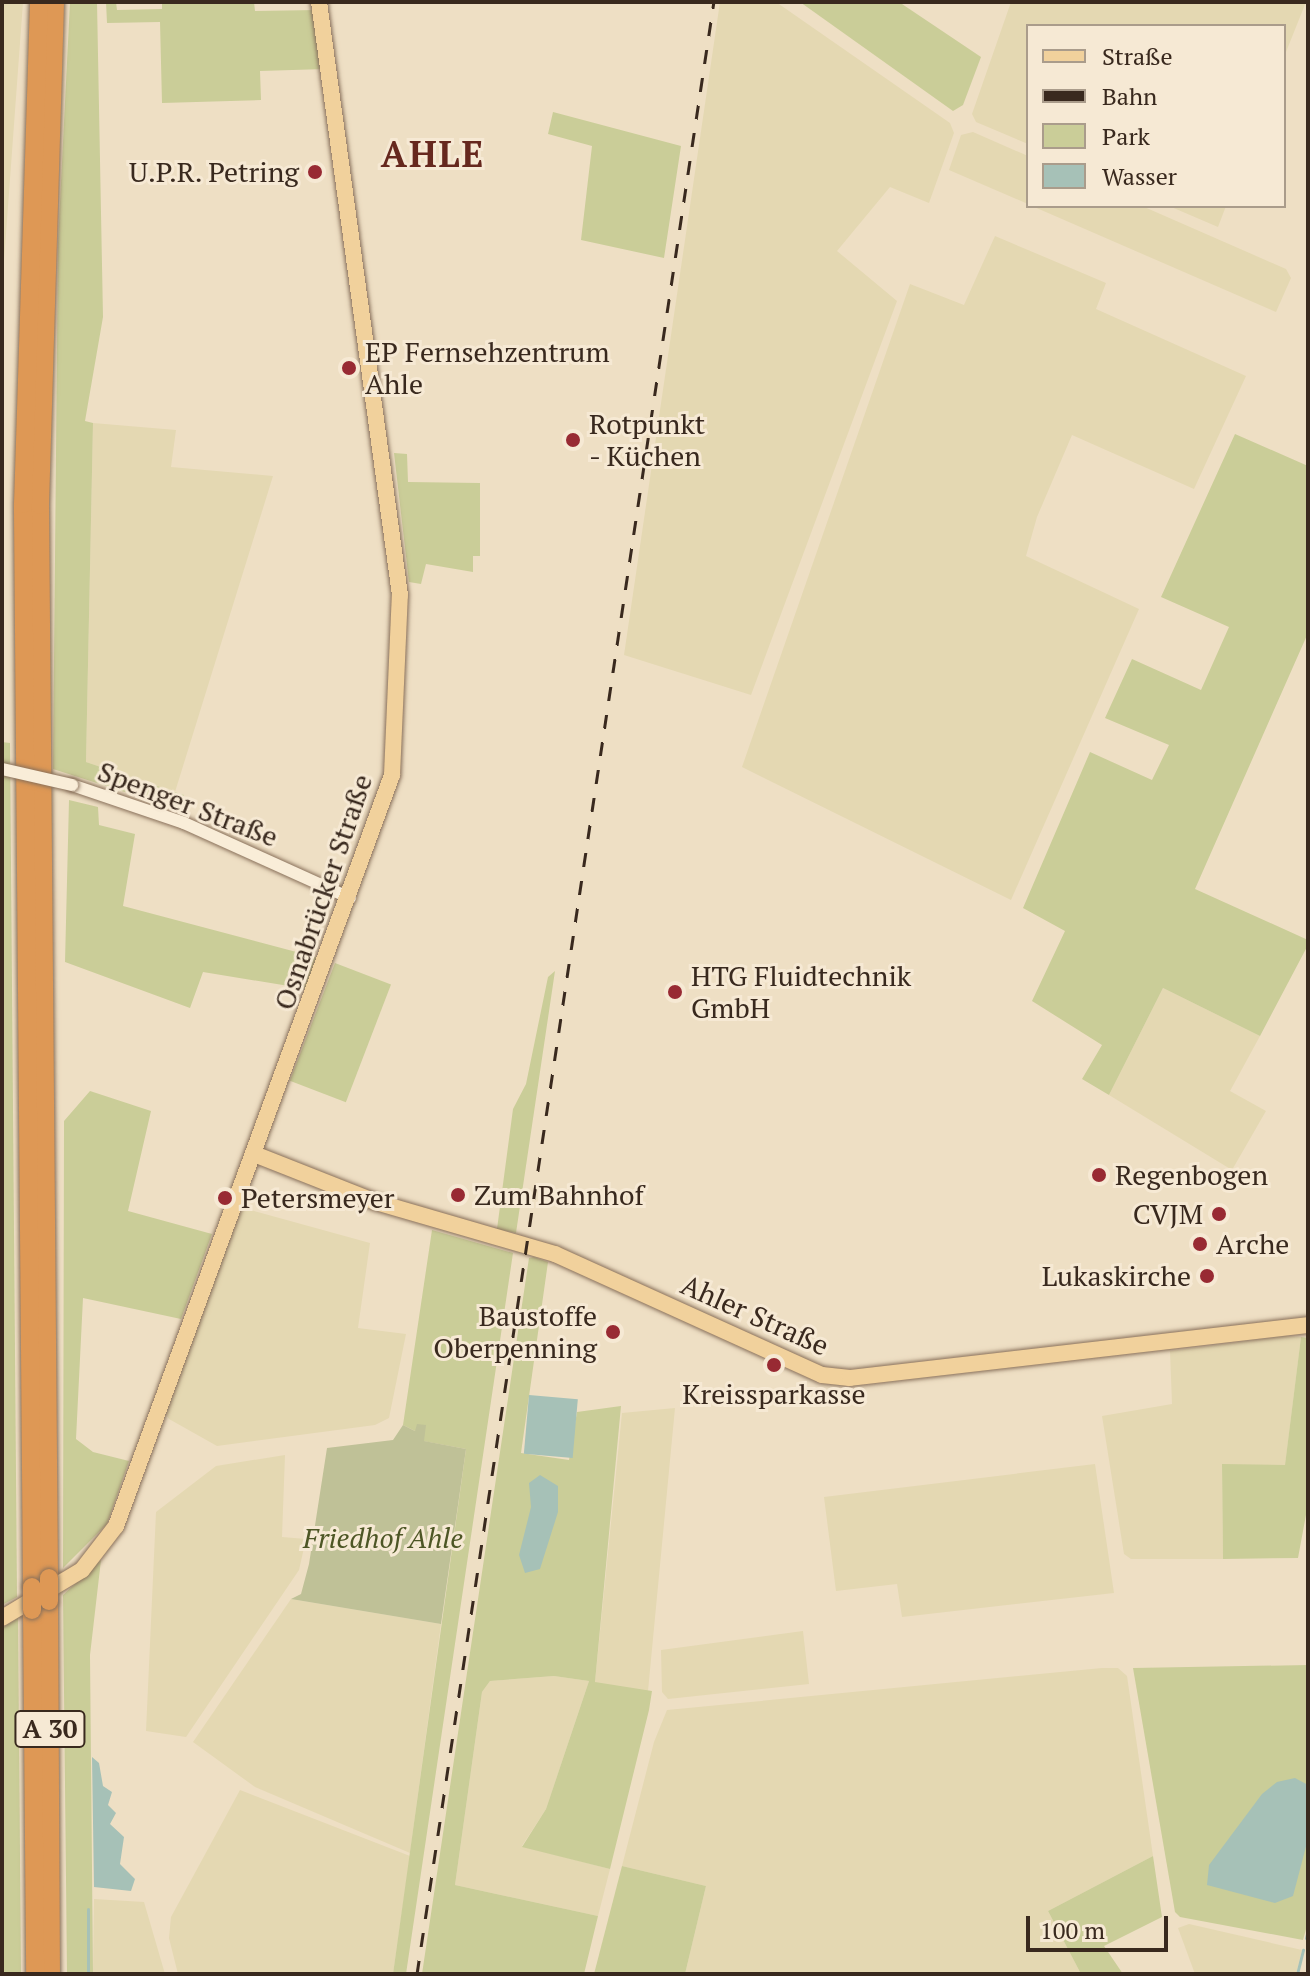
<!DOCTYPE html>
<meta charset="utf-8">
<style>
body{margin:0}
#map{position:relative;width:1310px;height:1976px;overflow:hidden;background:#eedfc4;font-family:"PT Serif",serif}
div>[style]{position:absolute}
.farmland>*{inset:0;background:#e4d8b2}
.green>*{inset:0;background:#cacd98;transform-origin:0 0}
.cemetery>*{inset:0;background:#bfc197}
.water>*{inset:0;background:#a6c1b7;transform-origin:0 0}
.stream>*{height:3px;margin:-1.5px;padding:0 1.5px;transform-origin:1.5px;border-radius:1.5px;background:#a6c1b7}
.roads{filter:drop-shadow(0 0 2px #89705a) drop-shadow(0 0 2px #89705a)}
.minor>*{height:12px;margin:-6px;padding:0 6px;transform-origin:6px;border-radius:6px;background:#f9edd8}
.major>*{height:16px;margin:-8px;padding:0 8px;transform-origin:8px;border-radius:8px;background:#f1d19c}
.highway>*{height:18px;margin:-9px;padding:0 9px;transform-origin:9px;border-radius:9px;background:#de9855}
.rail>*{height:3px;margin-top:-1.5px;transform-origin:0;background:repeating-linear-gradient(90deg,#39291e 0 14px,transparent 0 28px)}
.bridges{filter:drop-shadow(0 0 2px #89705a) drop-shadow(0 0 2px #89705a)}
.minor-bridge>*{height:12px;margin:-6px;padding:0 6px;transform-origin:6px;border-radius:6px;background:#f9edd8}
.highway-bridge>*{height:18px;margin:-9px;padding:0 9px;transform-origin:9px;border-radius:9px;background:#de9855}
.dots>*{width:22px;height:22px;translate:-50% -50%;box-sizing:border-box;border:4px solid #f6e9d4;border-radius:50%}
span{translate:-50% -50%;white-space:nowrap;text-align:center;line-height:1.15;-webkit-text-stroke:6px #f6e9d4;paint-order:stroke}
.shield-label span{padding:2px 6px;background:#f6e9d4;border:2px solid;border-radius:6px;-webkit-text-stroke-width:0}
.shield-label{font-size:26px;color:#39291e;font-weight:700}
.poi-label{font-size:28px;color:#39291e}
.right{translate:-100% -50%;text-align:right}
.left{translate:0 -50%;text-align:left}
.street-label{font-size:28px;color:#39291e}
.park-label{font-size:28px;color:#4d5625;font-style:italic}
.district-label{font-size:36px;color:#66281e;font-weight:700;letter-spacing:2px}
.frame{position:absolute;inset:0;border:4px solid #39291e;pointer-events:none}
.legend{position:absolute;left:1026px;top:24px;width:260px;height:184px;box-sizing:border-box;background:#f6e9d4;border:2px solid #aa9c8b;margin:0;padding:10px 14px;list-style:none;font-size:24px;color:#39291e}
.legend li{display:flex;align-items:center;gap:16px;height:40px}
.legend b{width:40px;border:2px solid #aa9c8b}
.scale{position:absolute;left:1026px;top:1916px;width:142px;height:36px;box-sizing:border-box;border:4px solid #39291e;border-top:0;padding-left:10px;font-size:24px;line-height:28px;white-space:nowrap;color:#39291e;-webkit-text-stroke:6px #f6e9d4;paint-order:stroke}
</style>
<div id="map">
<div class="farmland">
<i style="clip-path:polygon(2px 2px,23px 2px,2px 288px)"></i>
<i style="clip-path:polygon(720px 2px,776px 2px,950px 123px,954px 133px,929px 203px,890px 187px,837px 251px,897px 301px,751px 695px,624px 655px)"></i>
<i style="clip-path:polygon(1011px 2px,1306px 2px,1284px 57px,1284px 26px,1028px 26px,1028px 144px,976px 122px,972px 114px)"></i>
<i style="clip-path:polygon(973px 132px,1028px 156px,1028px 204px,949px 170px,961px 135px)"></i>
<i style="clip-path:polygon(1032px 206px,1142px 206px,1286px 269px,1291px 278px,1276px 312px)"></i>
<i style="clip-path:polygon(1169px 206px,1226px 206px,1218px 227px)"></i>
<i style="clip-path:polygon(995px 236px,1106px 283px,1096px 309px,1246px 376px,1194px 489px,1072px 435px,1037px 517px,1026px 556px,1139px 609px,1011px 900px,742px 767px,910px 284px,964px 305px)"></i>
<i style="clip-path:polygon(93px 423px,176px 430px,171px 467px,273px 476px,175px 792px,86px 762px)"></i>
<i style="clip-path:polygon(1163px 988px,1260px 1036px,1230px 1091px,1266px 1111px,1232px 1170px,1109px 1095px)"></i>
<i style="clip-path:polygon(240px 1207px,370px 1243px,358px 1328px,406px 1334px,389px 1418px,375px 1425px,217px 1446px,169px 1419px,165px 1413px)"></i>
<i style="clip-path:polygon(1285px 1336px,1301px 1337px,1285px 1466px,1222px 1465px,1223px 1559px,1131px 1559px,1124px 1554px,1102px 1416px,1172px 1404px,1170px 1351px)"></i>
<i style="clip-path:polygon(675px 1408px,648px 1691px,600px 1686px,595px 1682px,622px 1413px)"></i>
<i style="clip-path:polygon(285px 1455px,282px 1537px,306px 1539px,299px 1570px,186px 1737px,146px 1731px,156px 1512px,216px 1466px)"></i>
<i style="clip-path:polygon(1095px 1464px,1114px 1593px,902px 1617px,897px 1584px,836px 1591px,824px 1497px)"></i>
<i style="clip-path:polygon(291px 1599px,441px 1624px,410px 1853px,255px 1787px,193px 1742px)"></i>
<i style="clip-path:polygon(803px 1631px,809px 1684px,668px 1699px,662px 1692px,661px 1650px)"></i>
<i style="clip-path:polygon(1102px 1668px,1118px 1668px,1127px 1676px,1153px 1856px,1048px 1911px,1081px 1974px,685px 1974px,706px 1886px,622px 1866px,654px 1742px,667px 1710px)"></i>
<i style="clip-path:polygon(554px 1676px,589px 1681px,546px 1809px,522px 1846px,610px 1869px,598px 1916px,455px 1885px,482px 1692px,490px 1681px)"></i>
<i style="clip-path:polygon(240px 1790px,410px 1856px,393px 1974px,178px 1974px,169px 1938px,171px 1917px)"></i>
<i style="clip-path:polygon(94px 1899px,144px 1902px,165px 1974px,93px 1974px)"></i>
<i style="clip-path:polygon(1189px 1924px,1302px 1950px,1296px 1974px,1195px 1974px,1178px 1928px)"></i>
</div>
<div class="green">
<i style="clip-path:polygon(70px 2px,97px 2px,103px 317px,85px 421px,93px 423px,86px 762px,184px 795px,178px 809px,53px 769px,58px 243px)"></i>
<i style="clip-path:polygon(106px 2px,116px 2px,117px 10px,162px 9px,162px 2px,254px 2px,255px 11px,317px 10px,325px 69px,260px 71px,261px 100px,162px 103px,160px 22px,107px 23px)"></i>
<i style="clip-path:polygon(800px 2px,899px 2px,981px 57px,963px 105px,953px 111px)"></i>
<i style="clip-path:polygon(553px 112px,681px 146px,664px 258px,581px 240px,592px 146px,548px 134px)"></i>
<i style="clip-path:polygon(1235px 434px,1308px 466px,1308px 633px,1195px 889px,1308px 940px,1308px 945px,1260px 1036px,1163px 988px,1109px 1095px,1082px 1079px,1102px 1045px,1032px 1001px,1065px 931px,1023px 908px,1090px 752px,1152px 780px,1169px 745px,1105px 718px,1132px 659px,1201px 690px,1229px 627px,1161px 597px)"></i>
<i style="clip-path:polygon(394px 453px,407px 454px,408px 482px,480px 483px,480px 556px,473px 556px,473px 572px,426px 564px,421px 584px,409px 582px)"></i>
<i style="clip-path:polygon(2px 742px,10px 743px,17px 1597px,2px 1605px)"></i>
<i style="clip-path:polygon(69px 800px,98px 807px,99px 825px,135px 834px,123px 906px,319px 958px,307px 989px,203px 972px,190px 1008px,65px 962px)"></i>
<i style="left:335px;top:963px;width:60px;height:126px;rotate:21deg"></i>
<i style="clip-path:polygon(555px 971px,516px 1233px,497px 1229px,513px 1109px,526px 1084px,548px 977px)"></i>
<i style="clip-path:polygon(90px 1091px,151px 1111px,128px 1211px,212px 1234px,181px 1319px,83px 1298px,76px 1439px,93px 1452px,129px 1461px,107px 1524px,63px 1568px,64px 1121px)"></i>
<i style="clip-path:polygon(432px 1230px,513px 1253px,406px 1974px,393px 1974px,466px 1449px,423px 1441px,425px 1425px,415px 1431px,403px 1425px)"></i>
<i style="clip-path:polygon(534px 1257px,548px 1262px,521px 1453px,569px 1460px,577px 1412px,621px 1406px,595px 1682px,652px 1691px,649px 1710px,610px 1869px,522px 1847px,546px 1809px,589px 1681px,554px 1676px,490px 1681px,482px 1692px,455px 1885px,598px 1916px,584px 1974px,422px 1974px,529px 1258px)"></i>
<i style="clip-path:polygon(1301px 1337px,1308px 1338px,1308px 1504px,1298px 1558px,1223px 1559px,1222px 1464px,1285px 1465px)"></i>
<i style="clip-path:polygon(101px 1560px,90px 1655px,93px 1974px,67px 1974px,63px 1595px)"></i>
<i style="clip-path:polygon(18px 1618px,21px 1974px,2px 1974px,2px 1628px)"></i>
<i style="clip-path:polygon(1308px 1665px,1308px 1922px,1303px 1940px,1180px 1917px,1175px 1912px,1133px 1668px)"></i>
<i style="clip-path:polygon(1153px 1856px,1162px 1917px,1104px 1946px,1123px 1974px,1081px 1974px,1048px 1911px)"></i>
<i style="clip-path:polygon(622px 1866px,706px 1886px,685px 1974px,594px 1974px)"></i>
</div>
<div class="cemetery">
<i style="clip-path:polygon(417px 1424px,426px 1425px,424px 1441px,466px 1449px,441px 1624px,291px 1599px,301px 1594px,309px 1564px,327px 1448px,393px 1440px,403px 1425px,415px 1431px)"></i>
</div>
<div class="water">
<i style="left:529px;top:1395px;width:49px;height:59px;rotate:5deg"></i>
<i style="clip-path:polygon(540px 1475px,558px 1486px,558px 1512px,540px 1569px,525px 1573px,519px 1555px,531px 1507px,529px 1483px)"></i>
<i style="clip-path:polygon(92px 1757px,99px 1763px,103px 1786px,112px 1792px,108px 1805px,116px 1813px,110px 1824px,124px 1837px,120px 1864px,135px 1879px,131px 1891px,94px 1887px)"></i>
<i style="clip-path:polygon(1295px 1778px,1308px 1785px,1308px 1839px,1293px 1896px,1275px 1903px,1207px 1885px,1209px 1865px,1262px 1794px,1277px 1782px)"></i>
</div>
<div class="stream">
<i style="left:88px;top:1909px;width:65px;rotate:90deg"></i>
<i style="left:1306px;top:1938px;width:9px;rotate:-77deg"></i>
<i style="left:1297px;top:1974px;width:25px;rotate:-76deg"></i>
</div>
<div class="roads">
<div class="minor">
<i style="left:72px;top:785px;width:118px;rotate:18.7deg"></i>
<i style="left:184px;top:823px;width:182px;rotate:24.3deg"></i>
</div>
<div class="major">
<i style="left:254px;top:1154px;width:131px;rotate:21.5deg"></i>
<i style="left:376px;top:1202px;width:186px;rotate:16.2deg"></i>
<i style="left:555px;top:1254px;width:293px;rotate:24.4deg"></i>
<i style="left:822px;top:1375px;width:28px;rotate:6deg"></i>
<i style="left:850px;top:1378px;width:461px;rotate:-6.6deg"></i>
<i style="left:2px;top:1618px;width:93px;rotate:-31deg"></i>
<i style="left:82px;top:1570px;width:56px;rotate:-52.3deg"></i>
<i style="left:116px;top:1526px;width:800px;rotate:-69.82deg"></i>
<i style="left:392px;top:775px;width:180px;rotate:-87.5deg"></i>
<i style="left:400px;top:595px;width:599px;rotate:-97.78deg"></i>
</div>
<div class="highway">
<i style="left:49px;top:1578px;width:1073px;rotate:-90.48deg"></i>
<i style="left:40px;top:505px;width:503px;rotate:-88.29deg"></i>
<i style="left:32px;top:1587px;width:1083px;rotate:-90.48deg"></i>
<i style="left:23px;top:504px;width:502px;rotate:-88.17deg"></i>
<i style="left:49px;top:1601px;width:373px;rotate:89.7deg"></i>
<i style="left:32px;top:1610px;width:364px;rotate:89.5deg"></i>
</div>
</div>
<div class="rail">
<i style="left:417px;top:1974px;width:1994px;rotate:-81.44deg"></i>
</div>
<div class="bridges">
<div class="minor-bridge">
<i style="left:2px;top:769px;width:72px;rotate:12.9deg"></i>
</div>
<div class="highway-bridge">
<i style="left:49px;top:1578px;width:23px;rotate:90deg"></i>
<i style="left:32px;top:1587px;width:23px;rotate:90deg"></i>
</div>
</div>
<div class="dots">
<i style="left:315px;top:172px;background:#982a33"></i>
<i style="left:349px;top:368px;background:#982a33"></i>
<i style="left:573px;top:440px;background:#982a33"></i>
<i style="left:675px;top:992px;background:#982a33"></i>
<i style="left:1099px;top:1175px;background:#982a33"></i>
<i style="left:458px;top:1195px;background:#982a33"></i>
<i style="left:225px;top:1198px;background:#982a33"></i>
<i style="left:1219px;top:1214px;background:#982a33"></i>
<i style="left:1200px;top:1244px;background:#982a33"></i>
<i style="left:1207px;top:1276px;background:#982a33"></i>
<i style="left:613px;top:1332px;background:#982a33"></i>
<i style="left:774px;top:1365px;background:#982a33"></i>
</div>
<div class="shield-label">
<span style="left:50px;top:1729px">A 30</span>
</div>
<div class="poi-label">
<span class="right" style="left:299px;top:172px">U.P.R. Petring</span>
<span class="left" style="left:365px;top:368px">EP Fernsehzentrum<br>Ahle</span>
<span class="left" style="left:589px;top:440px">Rotpunkt<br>- Küchen</span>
<span class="left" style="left:691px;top:992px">HTG Fluidtechnik<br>GmbH</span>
<span class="left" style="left:1115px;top:1175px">Regenbogen</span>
<span class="left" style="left:474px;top:1195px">Zum Bahnhof</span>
<span class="left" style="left:241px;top:1198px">Petersmeyer</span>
<span class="right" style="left:1203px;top:1214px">CVJM</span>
<span class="left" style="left:1216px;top:1244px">Arche</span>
<span class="right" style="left:1191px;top:1276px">Lukaskirche</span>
<span class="right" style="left:597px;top:1332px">Baustoffe<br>Oberpenning</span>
<span style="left:774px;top:1394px">Kreissparkasse</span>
</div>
<div class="street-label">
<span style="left:188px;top:804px;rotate:21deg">Spenger Straße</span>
<span style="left:323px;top:892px;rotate:-71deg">Osnabrücker Straße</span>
<span style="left:755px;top:1315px;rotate:24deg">Ahler Straße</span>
</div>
<div class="park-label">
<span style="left:383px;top:1538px">Friedhof Ahle</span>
</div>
<div class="district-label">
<span style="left:433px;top:154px">AHLE</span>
</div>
<div class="frame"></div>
<ul class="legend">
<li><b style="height:10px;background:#f1d19c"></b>Straße</li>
<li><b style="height:10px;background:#39291e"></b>Bahn</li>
<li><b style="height:22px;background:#cacd98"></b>Park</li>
<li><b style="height:22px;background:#a6c1b7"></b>Wasser</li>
</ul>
<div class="scale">100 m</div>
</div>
